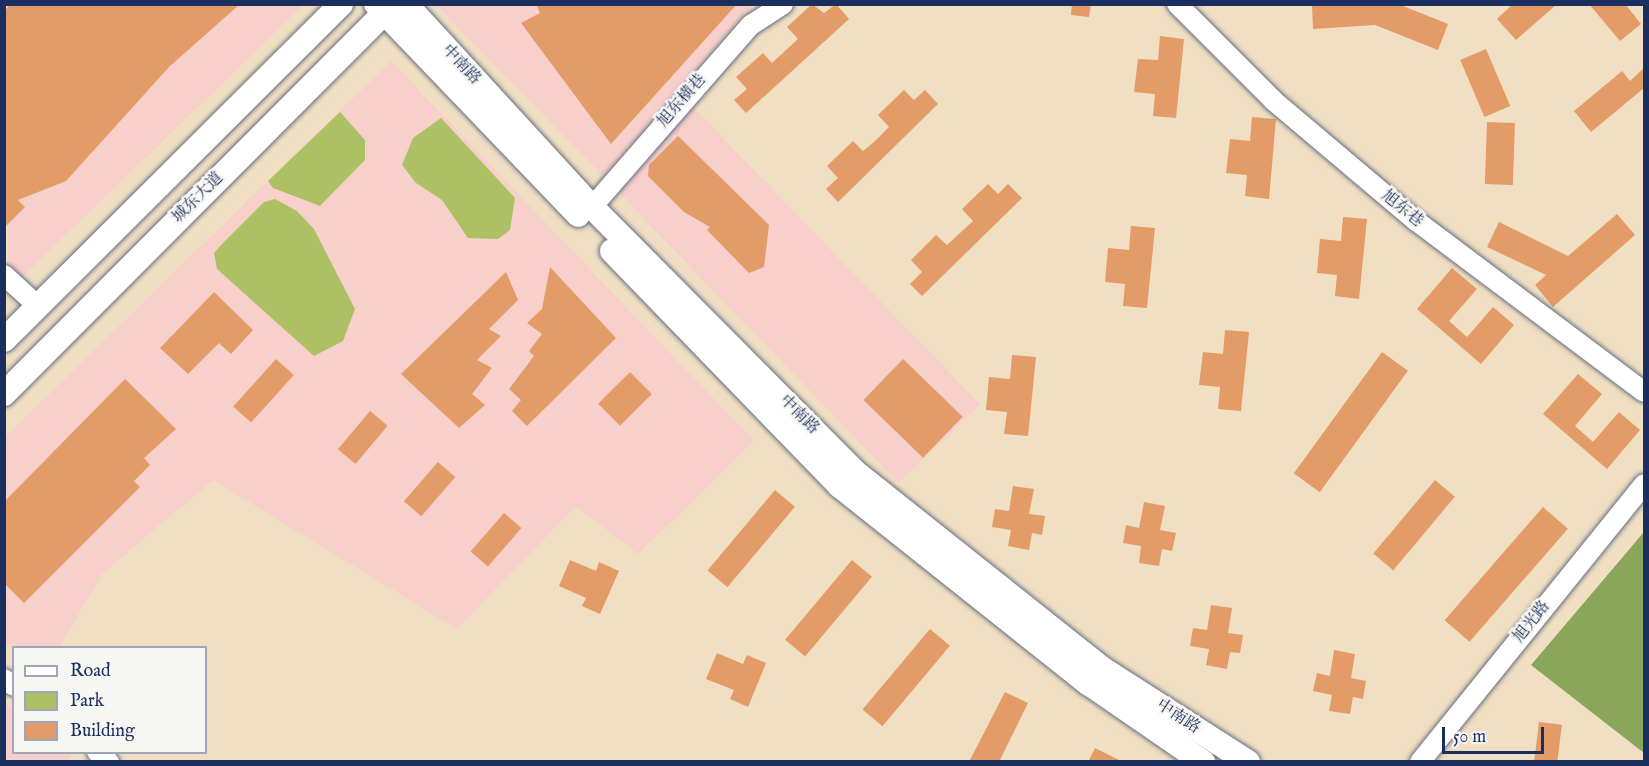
<!DOCTYPE html>
<meta charset="utf-8">
<style>
body{margin:0}
#map{position:relative;width:1649px;height:766px;overflow:hidden;background:#f0dfc2;font-family:"IM FELL English","Noto Serif SC",serif}
div>[style]{position:absolute}
.built>*{inset:0;background:#f7d0cb;transform-origin:0 0}
.green>*{inset:0;background:#adc064}
.forest>*{inset:0;background:#8aa65a}
.building>*{inset:0;background:#e39b67;transform-origin:0 0}
.roads{filter:drop-shadow(0 0 2px #666d81) drop-shadow(0 0 2px #666d81)}
.minor>*{height:20px;margin:-10px;padding:0 10px;transform-origin:10px;border-radius:10px;background:#fff}
.major>*{height:24px;margin:-12px;padding:0 12px;transform-origin:12px;border-radius:12px;background:#fff}
span{translate:-50% -50%;white-space:nowrap;text-align:center;line-height:1.15;-webkit-text-stroke:5px #f6f6f2;paint-order:stroke}
.street-label{font-size:16px;color:#1b2f5e}
.frame{position:absolute;inset:0;border:6px solid #1b2f5e;pointer-events:none}
.legend{position:absolute;left:12px;top:646px;width:195px;height:108px;box-sizing:border-box;background:#f6f6f2;border:2px solid #9ea6b7;margin:0;padding:8px 10px;list-style:none;font-size:18px;color:#1b2f5e}
.legend li{display:flex;align-items:center;gap:12px;height:30px}
.legend b{width:30px;border:2px solid #9ea6b7}
.scale{position:absolute;left:1442px;top:727px;width:102px;height:27px;box-sizing:border-box;border:3px solid #1b2f5e;border-top:0;padding-left:8px;font-size:18px;line-height:21px;white-space:nowrap;color:#1b2f5e;-webkit-text-stroke:4px #f6f6f2;paint-order:stroke}
</style>
<div id="map">
<div class="built">
<i style="clip-path:polygon(5px 5px,303px 5px,9px 290px)"></i>
<i style="clip-path:polygon(436px 5px,751px 5px,604px 177px)"></i>
<i style="clip-path:polygon(391px 61px,754px 441px,638px 554px,576px 506px,457px 629px,213px 480px,103px 573px,59px 647px,13px 649px,5px 641px,5px 437px)"></i>
<i style="left:689px;top:103px;width:419px;height:113px;rotate:46deg"></i>
<i style="clip-path:polygon(5px 702px,13px 709px,14px 752px,70px 753px,69px 761px,5px 761px)"></i>
</div>
<div class="green">
<i style="clip-path:polygon(340px 112px,365px 140px,365px 160px,320px 206px,273px 188px,268px 181px)"></i>
<i style="clip-path:polygon(441px 118px,515px 198px,510px 230px,498px 239px,468px 238px,442px 200px,416px 183px,402px 165px,413px 138px)"></i>
<i style="clip-path:polygon(275px 199px,297px 211px,314px 229px,355px 309px,343px 341px,314px 356px,217px 269px,214px 253px,222px 244px,264px 202px)"></i>
</div>
<div class="forest">
<i style="clip-path:polygon(1644px 532px,1644px 753px,1531px 665px)"></i>
</div>
<div class="building">
<i style="clip-path:polygon(10px 4px,240px 4px,169px 67px,66px 181px,18px 200px,25px 207px,4px 228px,4px 12px)"></i>
<i style="clip-path:polygon(536px 4px,737px 4px,611px 144px,521px 23px,540px 13px)"></i>
<i style="clip-path:polygon(812px 4px,824px 13px,836px 4px,849px 19px,746px 113px,734px 100px,747px 89px,736px 77px,763px 53px,772px 63px,798px 39px,787px 27px)"></i>
<i style="clip-path:polygon(1072px 4px,1091px 4px,1089px 17px,1071px 15px)"></i>
<i style="clip-path:polygon(1312px 4px,1398px 4px,1448px 24px,1438px 50px,1375px 25px,1313px 29px)"></i>
<i style="clip-path:polygon(1513px 4px,1557px 4px,1516px 40px,1497px 19px)"></i>
<i style="clip-path:polygon(1589px 4px,1625px 4px,1641px 24px,1620px 41px)"></i>
<i style="clip-path:polygon(1160px 36px,1184px 39px,1176px 118px,1153px 116px,1155px 94px,1134px 92px,1138px 59px,1158px 60px)"></i>
<i style="left:1486px;top:49px;width:62px;height:28px;rotate:67deg"></i>
<i style="clip-path:polygon(1644px 68px,1644px 88px,1591px 132px,1574px 111px,1622px 71px,1630px 81px)"></i>
<i style="clip-path:polygon(904px 90px,914px 100px,925px 90px,938px 104px,838px 202px,826px 189px,838px 178px,827px 166px,853px 141px,863px 151px,874px 142px,889px 127px,878px 115px)"></i>
<i style="clip-path:polygon(1252px 117px,1276px 119px,1269px 199px,1245px 196px,1247px 175px,1226px 173px,1230px 139px,1250px 141px)"></i>
<i style="left:1487px;top:122px;width:28px;height:62px;rotate:2deg"></i>
<i style="clip-path:polygon(678px 136px,769px 225px,764px 267px,749px 273px,707px 230px,710px 227px,684px 212px,648px 176px,649px 165px)"></i>
<i style="clip-path:polygon(988px 184px,998px 194px,1008px 184px,1022px 198px,922px 296px,910px 284px,922px 272px,911px 260px,936px 235px,947px 245px,973px 221px,962px 209px)"></i>
<i style="clip-path:polygon(1617px 214px,1635px 235px,1553px 307px,1535px 285px,1546px 275px,1487px 247px,1499px 222px,1568px 256px)"></i>
<i style="clip-path:polygon(1343px 217px,1367px 219px,1359px 299px,1335px 296px,1337px 275px,1317px 273px,1320px 239px,1341px 241px)"></i>
<i style="clip-path:polygon(1131px 226px,1155px 228px,1147px 308px,1123px 306px,1125px 284px,1105px 282px,1108px 248px,1129px 250px)"></i>
<i style="clip-path:polygon(550px 267px,616px 338px,527px 426px,512px 411px,521px 400px,509px 389px,534px 356px,529px 351px,542px 334px,527px 323px,542px 309px)"></i>
<i style="clip-path:polygon(1452px 268px,1477px 289px,1449px 321px,1467px 337px,1493px 307px,1514px 325px,1481px 364px,1417px 309px)"></i>
<i style="clip-path:polygon(506px 272px,518px 300px,489px 329px,501px 336px,477px 360px,492px 368px,472px 394px,485px 405px,459px 428px,401px 374px)"></i>
<i style="clip-path:polygon(214px 292px,253px 330px,231px 354px,219px 343px,188px 374px,160px 348px)"></i>
<i style="clip-path:polygon(1225px 330px,1249px 332px,1241px 411px,1218px 409px,1220px 387px,1199px 385px,1203px 352px,1223px 354px)"></i>
<i style="left:1382px;top:352px;width:32px;height:150px;rotate:36deg"></i>
<i style="clip-path:polygon(1012px 355px,1036px 357px,1028px 436px,1004px 434px,1007px 412px,986px 410px,989px 377px,1010px 379px)"></i>
<i style="left:276px;top:359px;width:24px;height:64px;rotate:42deg"></i>
<i style="left:903px;top:359px;width:83px;height:57px;rotate:44deg"></i>
<i style="left:630px;top:372px;width:31px;height:45px;rotate:45deg"></i>
<i style="clip-path:polygon(1578px 374px,1602px 394px,1575px 426px,1593px 442px,1619px 412px,1640px 430px,1607px 469px,1543px 414px)"></i>
<i style="clip-path:polygon(125px 379px,176px 429px,144px 458px,150px 465px,134px 481px,140px 487px,24px 603px,4px 583px,4px 502px)"></i>
<i style="left:370px;top:411px;width:23px;height:50px;rotate:40deg"></i>
<i style="left:438px;top:462px;width:23px;height:52px;rotate:41deg"></i>
<i style="left:1435px;top:480px;width:26px;height:96px;rotate:40deg"></i>
<i style="clip-path:polygon(1013px 486px,1034px 489px,1029px 514px,1045px 516px,1042px 535px,1032px 533px,1029px 550px,1008px 546px,1011px 530px,992px 527px,995px 509px,1009px 511px)"></i>
<i style="left:775px;top:490px;width:26px;height:105px;rotate:40deg"></i>
<i style="clip-path:polygon(1144px 502px,1165px 506px,1160px 530px,1176px 533px,1172px 551px,1162px 549px,1159px 566px,1139px 563px,1141px 546px,1123px 543px,1126px 525px,1139px 528px)"></i>
<i style="left:1543px;top:507px;width:33px;height:150px;rotate:41deg"></i>
<i style="left:504px;top:513px;width:23px;height:51px;rotate:41deg"></i>
<i style="clip-path:polygon(570px 560px,596px 571px,599px 562px,619px 571px,600px 614px,582px 606px,586px 598px,559px 586px)"></i>
<i style="left:852px;top:560px;width:26px;height:104px;rotate:40deg"></i>
<i style="clip-path:polygon(1211px 605px,1232px 608px,1228px 633px,1243px 635px,1240px 653px,1230px 652px,1227px 669px,1206px 665px,1209px 649px,1190px 646px,1193px 628px,1207px 630px)"></i>
<i style="left:930px;top:629px;width:26px;height:105px;rotate:40deg"></i>
<i style="clip-path:polygon(1334px 650px,1355px 654px,1351px 678px,1366px 681px,1363px 699px,1353px 697px,1350px 714px,1329px 711px,1332px 695px,1313px 691px,1317px 673px,1330px 676px)"></i>
<i style="clip-path:polygon(717px 653px,743px 664px,747px 655px,766px 663px,748px 707px,730px 699px,734px 690px,706px 679px)"></i>
<i style="clip-path:polygon(1005px 692px,1028px 703px,999px 762px,969px 762px)"></i>
<i style="left:1539px;top:722px;width:23px;height:40px;rotate:7deg"></i>
<i style="clip-path:polygon(1095px 748px,1123px 762px,1088px 762px)"></i>
</div>
<div class="roads">
<div class="minor">
<i style="left:1177px;top:4px;width:137px;rotate:45deg"></i>
<i style="left:1274px;top:101px;width:185px;rotate:40.2deg"></i>
<i style="left:1415px;top:220px;width:286px;rotate:36.9deg"></i>
<i style="left:592px;top:207px;width:242px;rotate:-48.9deg"></i>
<i style="left:751px;top:25px;width:38px;rotate:-33deg"></i>
<i style="left:4px;top:275px;width:46px;rotate:42.4deg"></i>
<i style="left:4px;top:679px;width:12px;rotate:35deg"></i>
<i style="left:97px;top:752px;width:16px;rotate:40deg"></i>
<i style="left:1420px;top:762px;width:357px;rotate:-51.1deg"></i>
</div>
<div class="major">
<i style="left:376px;top:4px;width:292px;rotate:46.2deg"></i>
<i style="left:406px;top:4px;width:275px;rotate:47.5deg"></i>
<i style="left:592px;top:207px;width:372px;rotate:45.2deg"></i>
<i style="left:854px;top:471px;width:315px;rotate:38.5deg"></i>
<i style="left:1100px;top:667px;width:176px;rotate:32.7deg"></i>
<i style="left:612px;top:251px;width:327px;rotate:45.9deg"></i>
<i style="left:840px;top:486px;width:317px;rotate:38.5deg"></i>
<i style="left:1088px;top:683px;width:140px;rotate:34.5deg"></i>
<i style="left:4px;top:340px;width:476px;rotate:-44.9deg"></i>
<i style="left:4px;top:394px;width:551px;rotate:-45.07deg"></i>
</div>
</div>
<div class="street-label">
<span style="left:461px;top:65px;rotate:47deg">中南路</span>
<span style="left:682px;top:101px;rotate:-49deg">旭东横巷</span>
<span style="left:198px;top:198px;rotate:-45deg">城东大道</span>
<span style="left:1402px;top:209px;rotate:39deg">旭东巷</span>
<span style="left:799px;top:415px;rotate:45deg">中南路</span>
<span style="left:1532px;top:622px;rotate:-51deg">旭光路</span>
<span style="left:1178px;top:717px;rotate:33deg">中南路</span>
</div>
<div class="frame"></div>
<ul class="legend">
<li><b style="height:8px;background:#fff"></b>Road</li>
<li><b style="height:16px;background:#adc064"></b>Park</li>
<li><b style="height:16px;background:#e39b67"></b>Building</li>
</ul>
<div class="scale">50 m</div>
</div>
